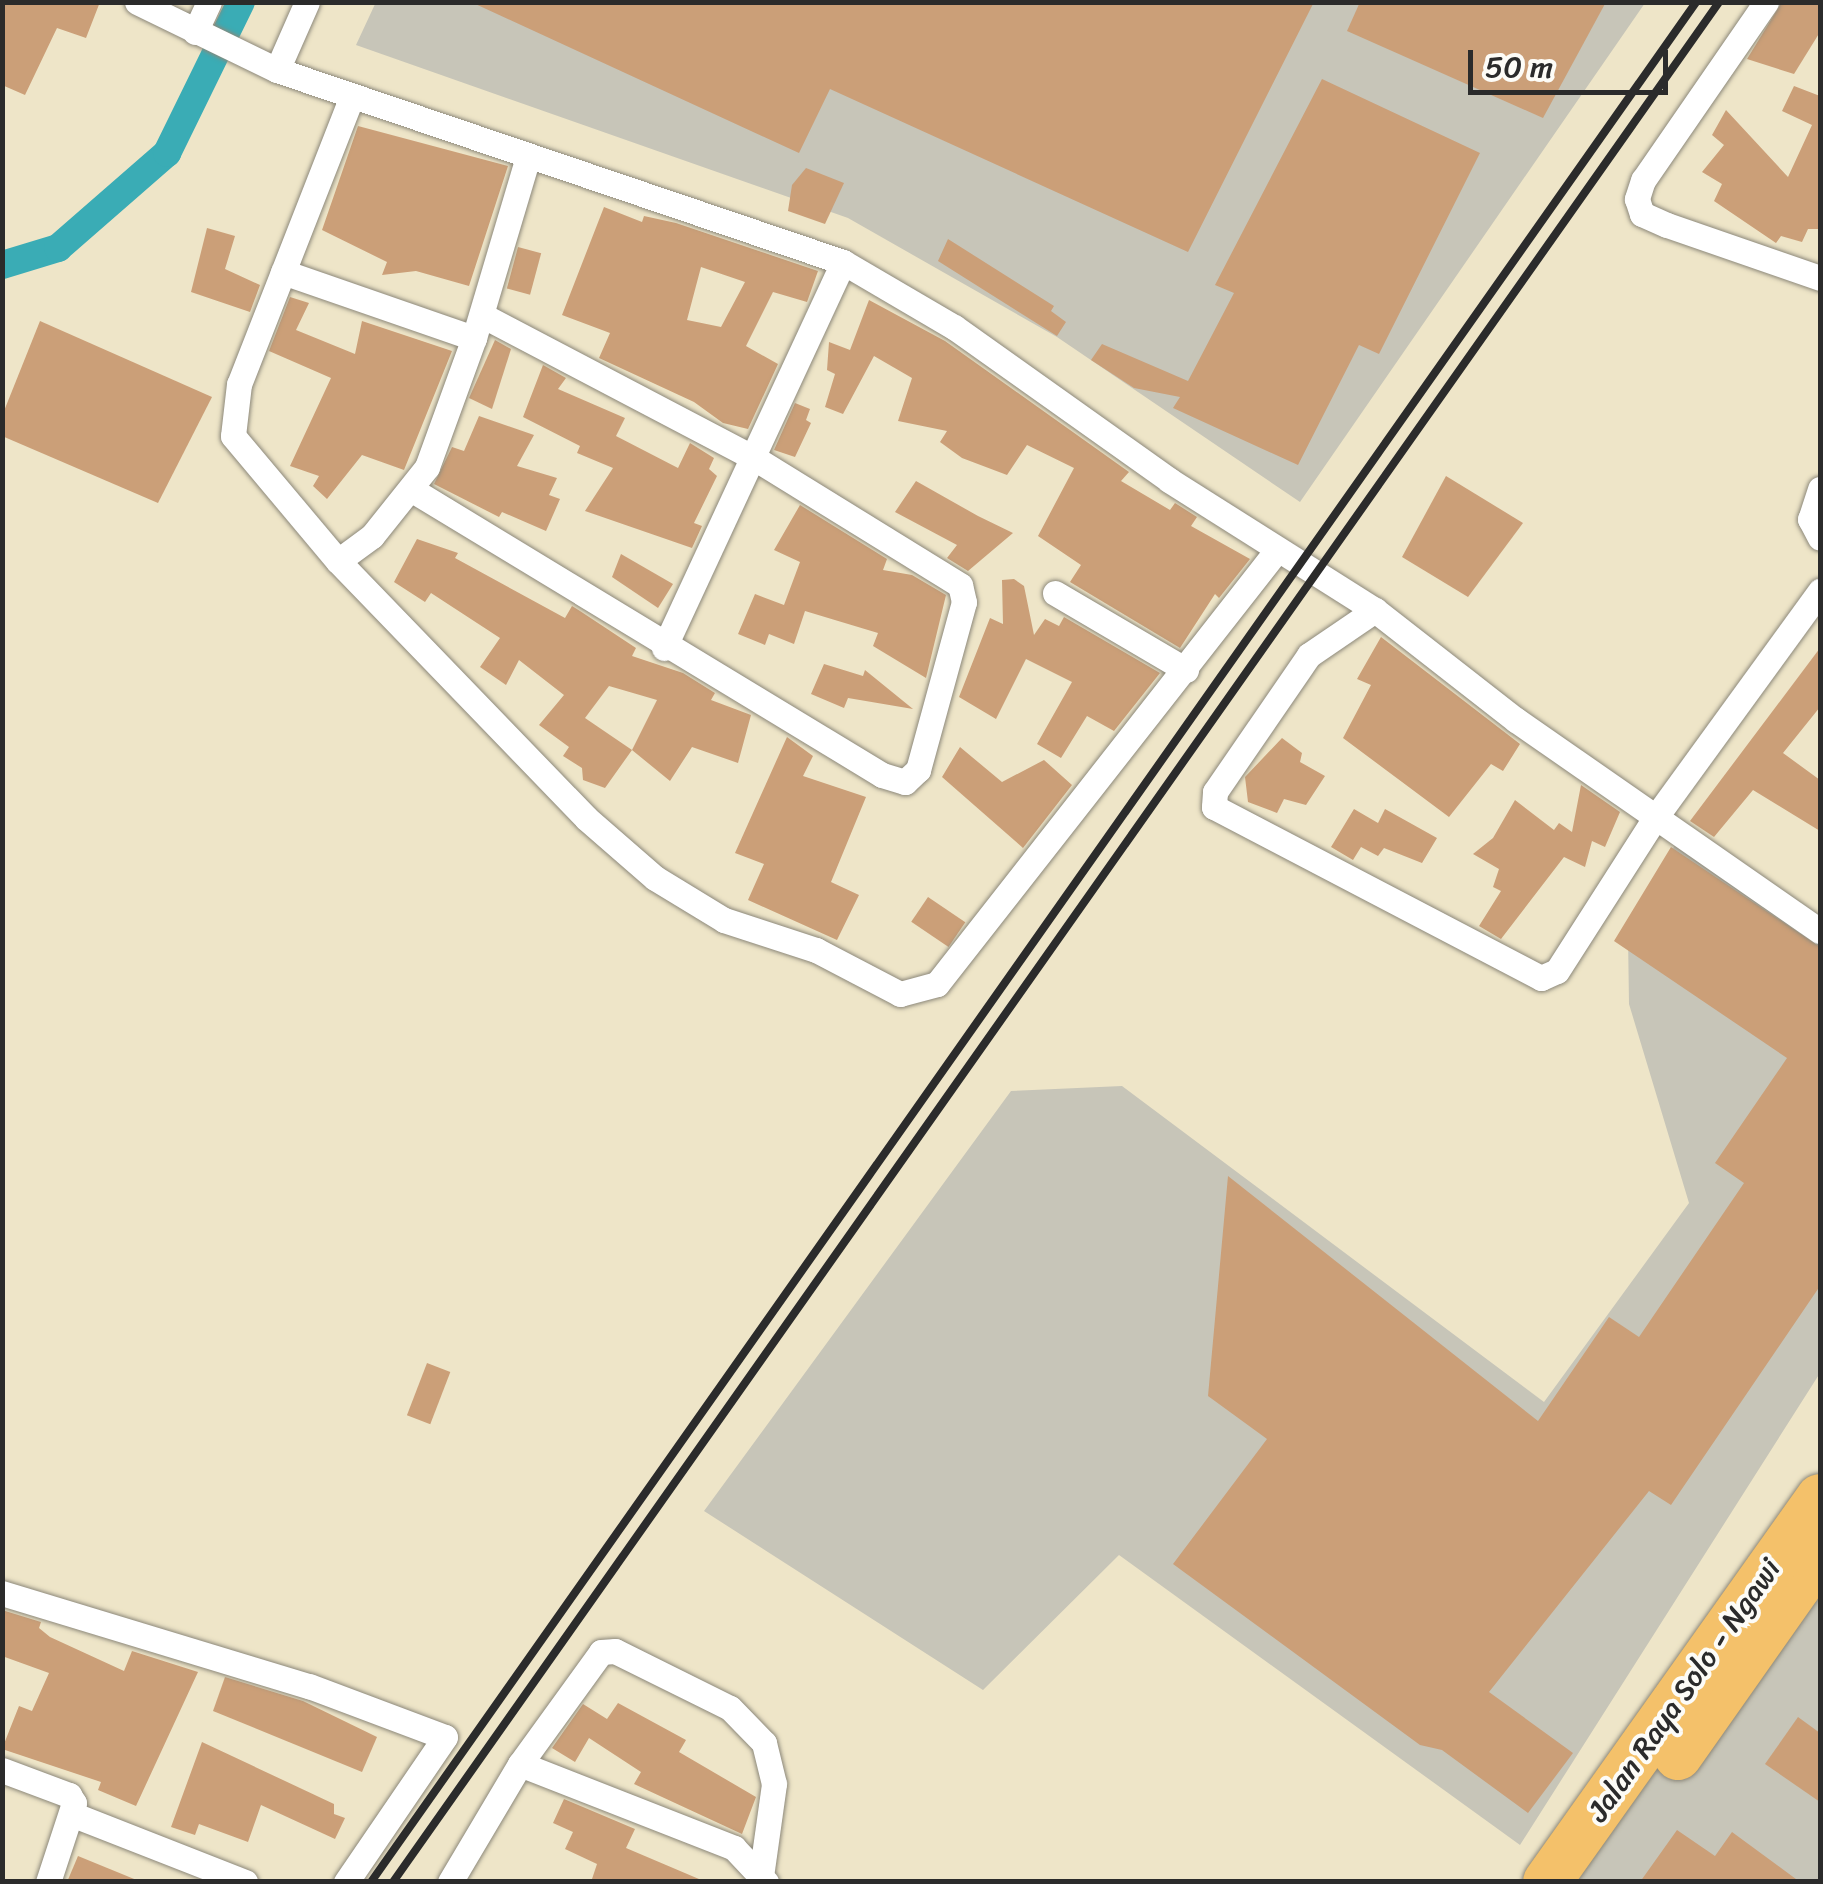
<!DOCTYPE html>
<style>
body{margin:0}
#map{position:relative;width:1823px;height:1884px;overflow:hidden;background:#eee5c8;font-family:Sriracha,sans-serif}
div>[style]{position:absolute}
.industrial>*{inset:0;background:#c7c5b8}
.canal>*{height:28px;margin:-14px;padding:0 14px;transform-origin:14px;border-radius:14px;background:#3aacb5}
.building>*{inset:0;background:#cb9f78;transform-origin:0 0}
.roads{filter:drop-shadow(0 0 2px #8c887a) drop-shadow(0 0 2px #8c887a)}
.street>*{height:25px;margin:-12.5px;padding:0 12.5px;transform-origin:12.5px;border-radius:12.5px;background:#fff}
.highway>*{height:48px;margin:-24px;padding:0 24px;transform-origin:24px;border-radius:24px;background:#f4c16a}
.rail>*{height:8px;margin:-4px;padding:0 4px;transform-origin:4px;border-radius:4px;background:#2b2b2b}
span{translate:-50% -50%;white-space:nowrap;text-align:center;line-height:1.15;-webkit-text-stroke:8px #fdfcf7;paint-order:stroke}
.street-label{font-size:30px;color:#2b2b2b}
.frame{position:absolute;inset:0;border:5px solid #2b2b2b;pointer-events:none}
.scale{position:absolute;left:1468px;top:50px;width:200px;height:45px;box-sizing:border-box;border:5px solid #2b2b2b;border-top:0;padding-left:12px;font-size:30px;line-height:35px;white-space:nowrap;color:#2b2b2b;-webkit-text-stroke:8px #fdfcf7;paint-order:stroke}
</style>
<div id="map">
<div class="industrial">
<i style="clip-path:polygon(376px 2px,1645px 3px,1300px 502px,1057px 337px,848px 218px,356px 45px)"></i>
<i style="clip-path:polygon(1680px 835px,1820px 920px,1820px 1373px,1520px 1845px,1119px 1555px,983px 1690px,704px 1511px,1011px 1091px,1122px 1086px,1544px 1402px,1689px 1203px,1629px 1004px,1628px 936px)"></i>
<i style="clip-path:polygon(1820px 1516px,1820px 1881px,1570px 1881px)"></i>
</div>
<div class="canal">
<i style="left:2px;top:265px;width:59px;rotate:-16.9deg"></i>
<i style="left:58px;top:248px;width:145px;rotate:-41.1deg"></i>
<i style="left:167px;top:153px;width:168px;rotate:-63.9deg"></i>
</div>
<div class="building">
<i style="clip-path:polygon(2px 2px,100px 2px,86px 38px,57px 28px,25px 95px,2px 85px)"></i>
<i style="clip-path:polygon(471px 2px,1314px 2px,1188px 252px,830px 89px,799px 153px)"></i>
<i style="clip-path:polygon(1360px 2px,1606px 2px,1543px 118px,1347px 31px)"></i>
<i style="clip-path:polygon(1782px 2px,1820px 2px,1820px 32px,1794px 74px,1747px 59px)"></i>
<i style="clip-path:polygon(1322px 79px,1480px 153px,1379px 354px,1359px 345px,1298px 465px,1173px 408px,1180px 397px,1134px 388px,1091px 360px,1102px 344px,1188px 381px,1234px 293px,1215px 285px)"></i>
<i style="clip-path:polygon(1794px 86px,1820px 96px,1820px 229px,1808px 229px,1802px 242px,1781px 236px,1776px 243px,1714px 201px,1722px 184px,1702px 172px,1724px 145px,1712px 135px,1726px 110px,1788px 177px,1812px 125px,1782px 111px)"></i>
<i style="clip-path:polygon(358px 126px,508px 166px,469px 286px,416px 271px,382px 275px,387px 262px,322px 230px)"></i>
<i style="clip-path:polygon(806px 168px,844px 183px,825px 224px,788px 211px,792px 185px)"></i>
<i style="clip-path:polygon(evenodd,604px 207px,642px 222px,644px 216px,676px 223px,818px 271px,807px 302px,773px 292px,746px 346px,778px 364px,748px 429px,723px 423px,694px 402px,599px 358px,610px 333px,562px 315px,604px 207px,701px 267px,745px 282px,721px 327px,687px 320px,701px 267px)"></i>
<i style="clip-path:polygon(207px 228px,235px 236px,225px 269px,260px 285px,250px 312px,191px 292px)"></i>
<i style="clip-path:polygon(948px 239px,1054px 306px,1051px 311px,1066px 322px,1057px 336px,938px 261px)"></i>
<i style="left:518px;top:247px;width:24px;height:43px;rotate:15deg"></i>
<i style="clip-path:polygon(290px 297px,309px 303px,296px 330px,355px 354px,362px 321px,452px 351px,404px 470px,362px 455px,327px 499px,313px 486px,319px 476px,290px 466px,331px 378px,269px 351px)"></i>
<i style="clip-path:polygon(869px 300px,945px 341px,1129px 472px,1121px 481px,1170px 510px,1175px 503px,1197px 517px,1191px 526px,1250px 559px,1219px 598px,1215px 594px,1180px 648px,1070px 582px,1081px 565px,1038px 536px,1074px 468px,1027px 445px,1007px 475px,962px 458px,940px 442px,947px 431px,898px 421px,912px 378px,874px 356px,843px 414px,825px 407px,835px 374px,827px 370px,829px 342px,850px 350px)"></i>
<i style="clip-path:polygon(40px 321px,212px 397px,158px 503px,2px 436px,2px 416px)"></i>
<i style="clip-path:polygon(495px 340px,511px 349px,492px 409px,469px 398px)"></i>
<i style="clip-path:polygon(543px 365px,566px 378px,558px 389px,625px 418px,616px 436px,678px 468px,690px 443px,714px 458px,709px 469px,717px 476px,694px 523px,702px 526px,692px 548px,585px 511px,613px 468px,577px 453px,580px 446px,523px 417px)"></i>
<i style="clip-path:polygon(795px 403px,810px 409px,806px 420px,811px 423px,795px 457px,774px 450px)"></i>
<i style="clip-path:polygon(479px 416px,534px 435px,517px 466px,557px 478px,549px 495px,560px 499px,546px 531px,502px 512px,499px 517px,434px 484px,452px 447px,464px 451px)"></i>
<i style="clip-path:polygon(1446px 476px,1523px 523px,1468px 597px,1402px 557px)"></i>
<i style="clip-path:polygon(916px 481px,978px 516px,1013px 533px,968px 571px,947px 558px,957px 545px,895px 512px)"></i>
<i style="clip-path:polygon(800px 505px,887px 559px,883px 570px,912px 575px,946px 595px,926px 678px,873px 646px,878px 633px,805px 611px,794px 644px,769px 634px,765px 645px,738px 634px,755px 594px,784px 605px,800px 562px,774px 550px)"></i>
<i style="clip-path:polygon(evenodd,417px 539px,458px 553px,455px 558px,565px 618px,572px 606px,580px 611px,636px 648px,632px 656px,683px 673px,715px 693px,711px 700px,751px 715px,738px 763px,692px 747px,670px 781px,632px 750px,605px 788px,583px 780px,582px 768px,563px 756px,569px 747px,539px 725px,564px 695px,519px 660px,506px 685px,480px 667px,500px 638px,431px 593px,425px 602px,394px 582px,417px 539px,609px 686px,657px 700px,632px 750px,585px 718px,609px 686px)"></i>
<i style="clip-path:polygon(621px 554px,673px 584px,658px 608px,612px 577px)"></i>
<i style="clip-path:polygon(1014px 579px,1024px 586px,1034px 635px,1045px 619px,1059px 626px,1064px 617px,1160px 673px,1114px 731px,1087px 716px,1061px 758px,1037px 744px,1072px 682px,1026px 659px,996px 719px,959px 697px,990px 618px,1003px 624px,1002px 580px)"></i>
<i style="clip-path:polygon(1381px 637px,1520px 744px,1503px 771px,1491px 764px,1449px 817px,1343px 738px,1371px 685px,1357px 679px)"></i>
<i style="clip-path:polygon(1820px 648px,1820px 707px,1783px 753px,1820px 780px,1820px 831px,1753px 790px,1714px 837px,1690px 821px)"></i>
<i style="clip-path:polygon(824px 664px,863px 676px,865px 670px,913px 709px,848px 698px,844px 708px,811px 694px)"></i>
<i style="clip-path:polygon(787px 737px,813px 756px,803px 776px,866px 797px,831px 882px,859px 895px,837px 940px,748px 900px,764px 864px,735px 853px)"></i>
<i style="clip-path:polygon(1282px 738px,1302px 753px,1300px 762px,1325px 776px,1306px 805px,1284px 799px,1277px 813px,1248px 802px,1245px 777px)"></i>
<i style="clip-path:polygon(960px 747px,1002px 782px,1044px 760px,1072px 785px,1023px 848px,942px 777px)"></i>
<i style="clip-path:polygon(1581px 785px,1620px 812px,1605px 847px,1592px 841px,1585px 867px,1564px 857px,1501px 939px,1479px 926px,1501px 891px,1493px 887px,1499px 869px,1473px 854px,1493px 838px,1515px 800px,1554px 830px,1559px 823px,1572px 832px)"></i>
<i style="clip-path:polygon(1354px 809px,1378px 823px,1385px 809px,1437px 838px,1422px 863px,1384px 848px,1378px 856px,1361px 847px,1353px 860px,1331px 847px)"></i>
<i style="clip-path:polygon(1671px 847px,1820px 947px,1820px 1286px,1671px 1505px,1649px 1491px,1489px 1692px,1573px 1753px,1528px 1813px,1442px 1750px,1420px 1745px,1173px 1564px,1267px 1439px,1208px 1396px,1228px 1176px,1538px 1421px,1609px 1317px,1639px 1337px,1744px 1183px,1715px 1163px,1787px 1058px,1614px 941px)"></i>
<i style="left:928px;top:897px;width:45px;height:30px;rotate:34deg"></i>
<i style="left:427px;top:1363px;width:25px;height:56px;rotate:21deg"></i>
<i style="clip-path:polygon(2px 1610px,41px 1622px,39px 1628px,50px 1637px,124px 1671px,132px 1651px,198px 1672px,136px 1806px,98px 1790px,101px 1782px,2px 1749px,19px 1706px,32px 1711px,49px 1673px,2px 1656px)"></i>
<i style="clip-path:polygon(225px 1677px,303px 1701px,377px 1737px,362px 1772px,213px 1711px)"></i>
<i style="clip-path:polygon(618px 1703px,686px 1740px,679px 1752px,756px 1797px,742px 1834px,634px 1784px,641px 1772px,589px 1738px,575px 1762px,552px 1748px,583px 1704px,607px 1719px)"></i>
<i style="clip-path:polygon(1798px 1717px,1820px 1733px,1820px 1802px,1765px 1764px)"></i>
<i style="clip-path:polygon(202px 1742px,334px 1804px,334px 1814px,345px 1818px,335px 1839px,261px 1805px,248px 1842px,199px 1824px,195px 1835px,171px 1827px)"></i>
<i style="clip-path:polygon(564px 1799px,635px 1829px,626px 1848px,706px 1882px,591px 1882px,597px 1864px,565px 1849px,573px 1832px,553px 1823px)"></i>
<i style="clip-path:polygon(1677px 1830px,1715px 1856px,1732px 1832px,1800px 1882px,1640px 1882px)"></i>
<i style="clip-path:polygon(78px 1856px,139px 1881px,139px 1882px,67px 1882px)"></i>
</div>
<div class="roads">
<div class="street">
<i style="left:137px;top:2px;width:156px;rotate:25.9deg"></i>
<i style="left:277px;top:70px;width:598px;rotate:18.74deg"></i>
<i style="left:843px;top:262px;width:129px;rotate:30.4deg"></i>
<i style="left:954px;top:327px;width:264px;rotate:35.4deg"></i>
<i style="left:1169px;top:480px;width:244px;rotate:32.3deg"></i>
<i style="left:1375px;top:610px;width:179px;rotate:38deg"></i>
<i style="left:1516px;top:720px;width:370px;rotate:34.8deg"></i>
<i style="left:1766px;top:2px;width:216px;rotate:124.6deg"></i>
<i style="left:1643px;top:180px;width:20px;rotate:108deg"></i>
<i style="left:1637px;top:199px;width:16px;rotate:72deg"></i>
<i style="left:1642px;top:214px;width:27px;rotate:24deg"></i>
<i style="left:1667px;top:225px;width:162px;rotate:19.1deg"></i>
<i style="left:195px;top:32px;width:33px;rotate:-65deg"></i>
<i style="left:277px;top:70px;width:74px;rotate:-66.2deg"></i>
<i style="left:352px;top:96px;width:309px;rotate:111.4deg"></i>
<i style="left:239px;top:384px;width:52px;rotate:96.6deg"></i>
<i style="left:233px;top:436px;width:163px;rotate:50deg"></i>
<i style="left:338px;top:561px;width:357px;rotate:46deg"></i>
<i style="left:586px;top:818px;width:91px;rotate:41deg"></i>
<i style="left:655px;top:878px;width:81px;rotate:31.3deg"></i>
<i style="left:724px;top:920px;width:97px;rotate:18.1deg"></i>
<i style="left:816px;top:950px;width:95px;rotate:27.6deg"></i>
<i style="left:900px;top:994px;width:38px;rotate:-15deg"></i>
<i style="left:937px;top:984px;width:551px;rotate:-51.92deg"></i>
<i style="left:283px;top:272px;width:202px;rotate:19.1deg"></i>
<i style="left:1820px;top:489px;width:32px;rotate:108deg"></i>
<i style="left:1810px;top:519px;width:21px;rotate:62deg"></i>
<i style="left:414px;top:491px;width:547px;rotate:31.25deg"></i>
<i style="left:882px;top:775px;width:24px;rotate:17deg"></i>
<i style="left:905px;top:782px;width:18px;rotate:-43deg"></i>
<i style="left:918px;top:770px;width:174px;rotate:-74.7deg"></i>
<i style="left:964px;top:602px;width:17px;rotate:-103deg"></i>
<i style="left:960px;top:585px;width:242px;rotate:-148.3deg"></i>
<i style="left:754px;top:458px;width:307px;rotate:-152.3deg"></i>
<i style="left:338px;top:561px;width:42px;rotate:-36.3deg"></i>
<i style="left:372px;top:536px;width:88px;rotate:-51.4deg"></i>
<i style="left:427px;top:467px;width:137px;rotate:-70deg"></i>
<i style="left:474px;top:338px;width:189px;rotate:-73.4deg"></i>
<i style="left:1055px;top:593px;width:152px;rotate:30.4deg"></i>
<i style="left:1375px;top:610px;width:80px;rotate:145.7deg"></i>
<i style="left:1309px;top:655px;width:166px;rotate:124.5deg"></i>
<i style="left:1215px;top:792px;width:15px;rotate:94deg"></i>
<i style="left:1214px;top:807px;width:369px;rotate:27.6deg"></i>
<i style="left:1541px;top:978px;width:17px;rotate:-24deg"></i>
<i style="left:1557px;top:971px;width:182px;rotate:-57.4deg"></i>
<i style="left:1655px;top:818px;width:281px;rotate:-54deg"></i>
<i style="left:664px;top:648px;width:425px;rotate:-65.1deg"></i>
<i style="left:2px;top:1593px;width:321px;rotate:16.9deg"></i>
<i style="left:309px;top:1686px;width:145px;rotate:20.6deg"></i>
<i style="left:445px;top:1737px;width:176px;rotate:124.3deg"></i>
<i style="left:520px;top:1764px;width:230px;rotate:21.4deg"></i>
<i style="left:734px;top:1848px;width:47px;rotate:46.7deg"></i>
<i style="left:2px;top:1770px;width:72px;rotate:20.5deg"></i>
<i style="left:69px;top:1795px;width:9px;rotate:58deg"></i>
<i style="left:74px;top:1803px;width:83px;rotate:108.2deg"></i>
<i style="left:74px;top:1815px;width:184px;rotate:21.4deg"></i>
<i style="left:450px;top:1882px;width:137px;rotate:-59.3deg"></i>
<i style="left:520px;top:1764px;width:138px;rotate:-54.1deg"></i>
<i style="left:601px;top:1652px;width:14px;rotate:-4deg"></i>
<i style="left:615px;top:1651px;width:128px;rotate:26.4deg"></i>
<i style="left:730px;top:1708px;width:49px;rotate:45.8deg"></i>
<i style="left:764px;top:1743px;width:42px;rotate:76.3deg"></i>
<i style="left:774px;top:1784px;width:93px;rotate:98deg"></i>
</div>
<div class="highway">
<i style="left:1678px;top:1756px;width:247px;rotate:-54.9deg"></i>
<i style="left:1547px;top:1882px;width:471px;rotate:-54.6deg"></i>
</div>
</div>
<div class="rail">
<i style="left:371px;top:1882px;width:2300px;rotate:-54.82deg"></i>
<i style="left:393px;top:1882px;width:2301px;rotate:-54.8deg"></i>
</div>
<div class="street-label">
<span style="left:1684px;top:1690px;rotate:-55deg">Jalan Raya Solo - Ngawi</span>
</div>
<div class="frame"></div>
<div class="scale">50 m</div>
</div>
